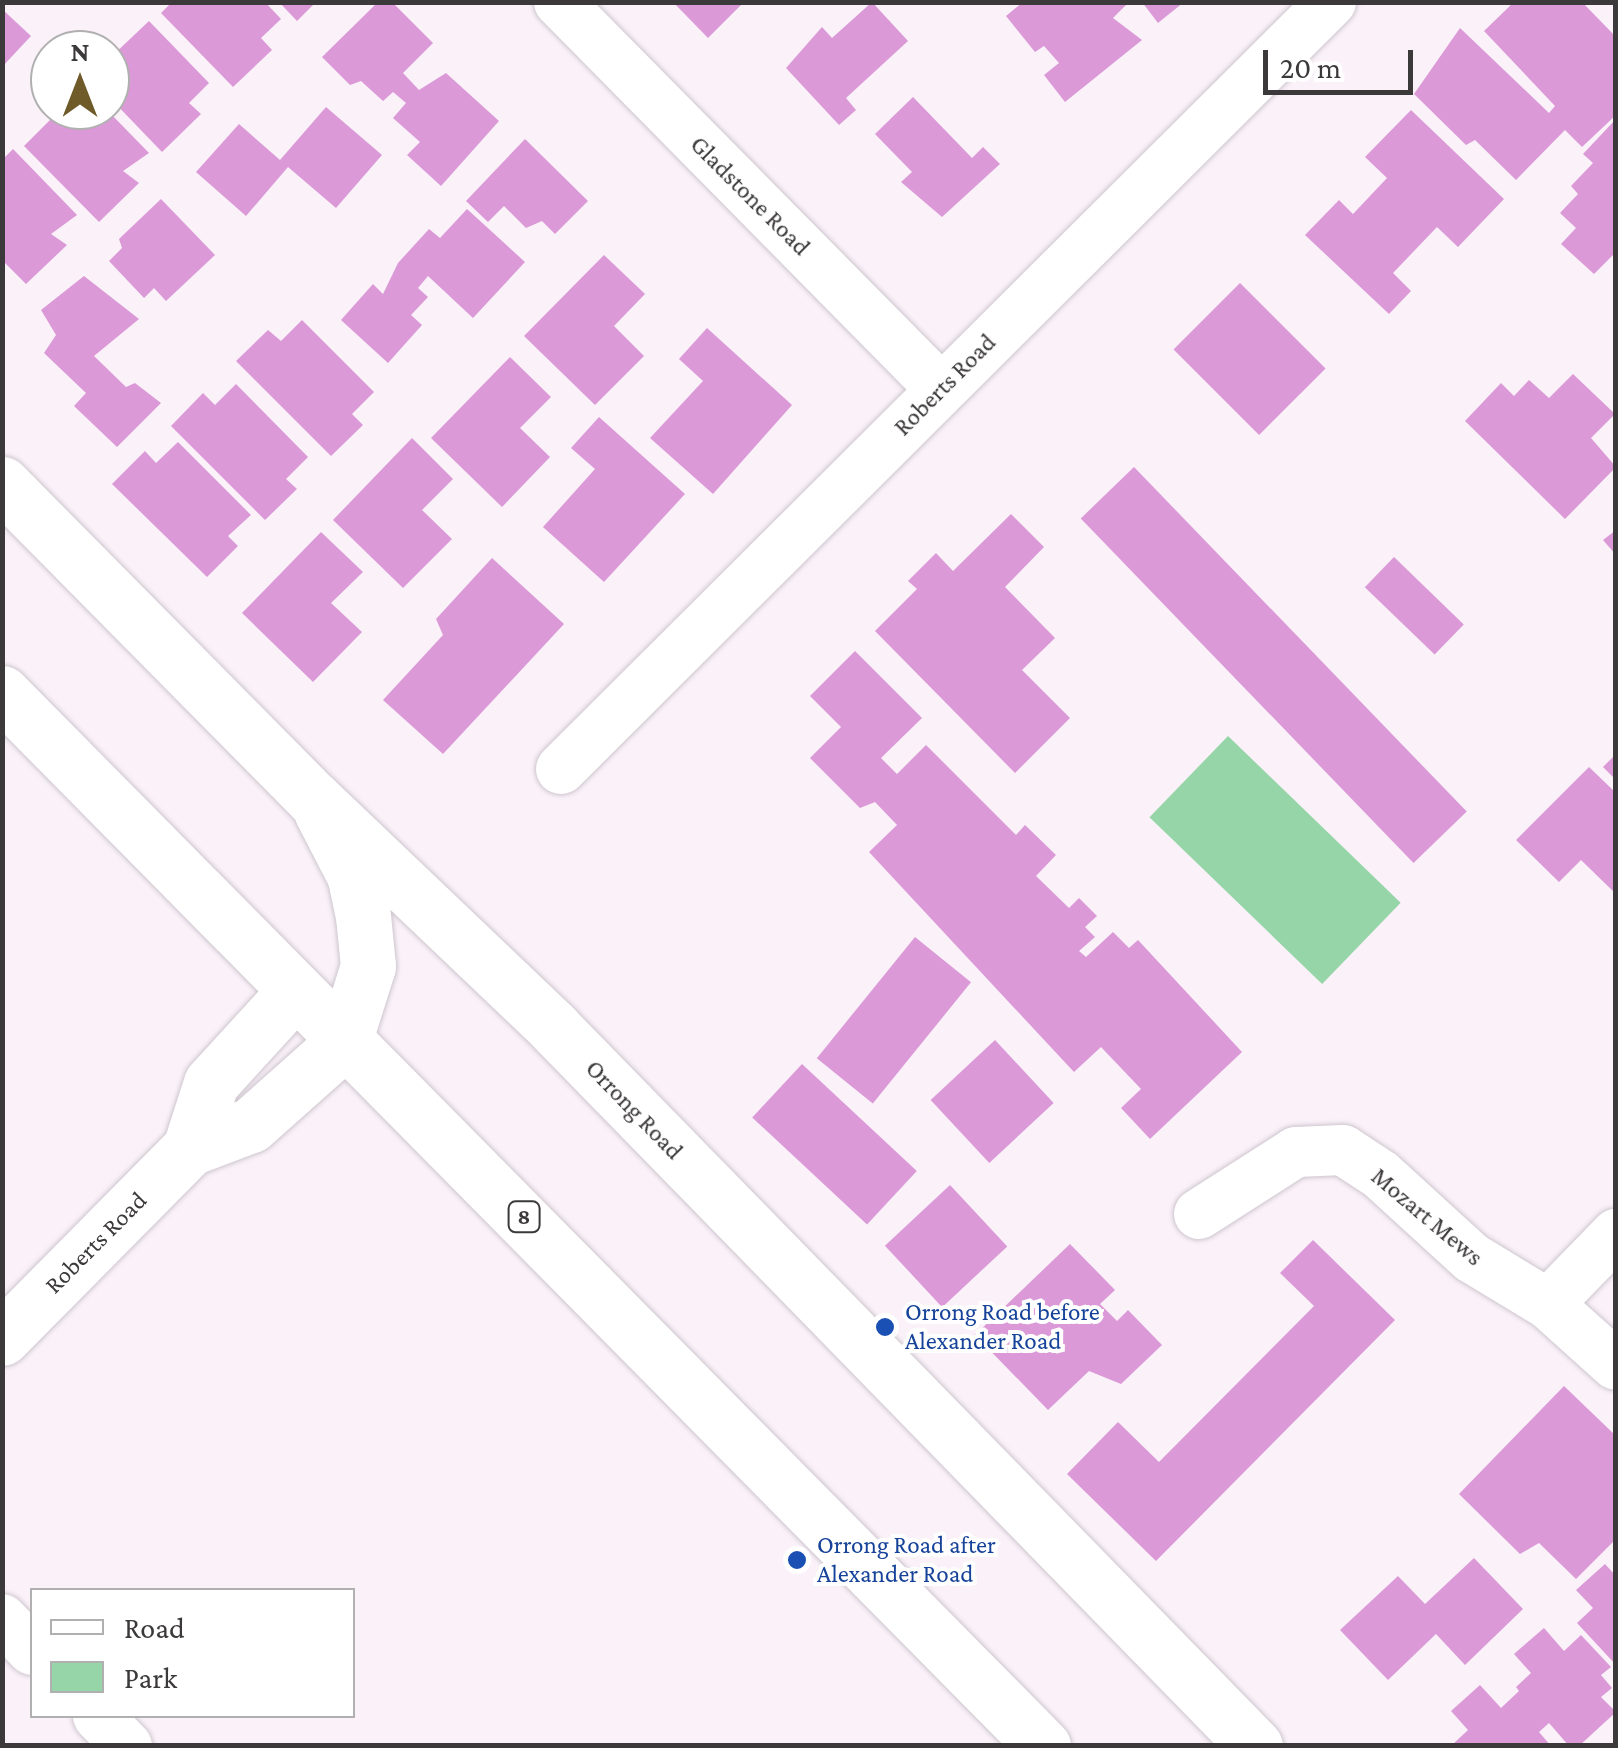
<!DOCTYPE html>
<style>
body{margin:0}
#map{position:relative;width:1618px;height:1748px;overflow:hidden;background:#faf1f9;font-family:"Crimson Pro",serif}
div>[style]{position:absolute}
.green>*{inset:0;background:#95d5a7;transform-origin:0 0}
.building>*{inset:0;background:#db99d7;transform-origin:0 0}
.roads{filter:drop-shadow(0 0 2px #cec6ce) drop-shadow(0 0 2px #cec6ce)}
.minor>*{height:50px;margin:-25px;padding:0 25px;transform-origin:25px;border-radius:25px;background:#fff}
.major>*{height:55px;margin:-27.5px;padding:0 27.5px;transform-origin:27.5px;border-radius:27.5px;background:#fff}
.highway>*{height:55px;margin:-27.5px;padding:0 27.5px;transform-origin:27.5px;border-radius:27.5px;background:#fff}
.dots>*{width:28px;height:28px;translate:-50% -50%;box-sizing:border-box;border:5px solid #fff;border-radius:50%}
span{translate:-50% -50%;white-space:nowrap;text-align:center;line-height:1.15;-webkit-text-stroke:8px #fff;paint-order:stroke}
.shield-label span{padding:2px 8px;background:#fff;border:2px solid;border-radius:8px;-webkit-text-stroke-width:0}
.shield-label{font-size:22px;color:#3c393b;font-weight:700}
.street-label{font-size:25px;color:#3c393b}
.transit-label{font-size:25px;color:#164399}
.left{translate:0 -50%;text-align:left}
.frame{position:absolute;inset:0;border:5px solid #3c393b;pointer-events:none}
.legend{position:absolute;left:30px;top:1588px;width:325px;height:130px;box-sizing:border-box;background:#fff;border:2px solid #b1b0b1;margin:0;padding:12px 18px;list-style:none;font-size:30px;color:#3c393b}
.legend li{display:flex;align-items:center;gap:20px;height:50px}
.legend b{width:50px;border:2px solid #b1b0b1}
.north{position:absolute;left:30px;top:30px;width:100px;height:100px;box-sizing:border-box;background:#fff;border:2px solid #b1b0b1;border-radius:50%;rotate:0deg;font-size:28px;font-weight:700;line-height:40px;text-align:center;color:#3c393b}
.north::after{content:'';display:block;margin:auto;width:35px;height:45px;background:#6f5a29;clip-path:polygon(50% 0,100% 100%,50% 72%,0 100%)}
.scale{position:absolute;left:1263px;top:50px;width:150px;height:45px;box-sizing:border-box;border:5px solid #3c393b;border-top:0;padding-left:12px;font-size:30px;line-height:35px;white-space:nowrap;color:#3c393b;-webkit-text-stroke:8px #fff;paint-order:stroke}
</style>
<div id="map">
<div class="green">
<i style="left:1228px;top:736px;width:240px;height:113px;rotate:44deg"></i>
</div>
<div class="building">
<i style="clip-path:polygon(172px 2px,265px 2px,281px 19px,261px 38px,272px 50px,233px 87px,161px 13px)"></i>
<i style="clip-path:polygon(279px 2px,316px 2px,297px 21px)"></i>
<i style="clip-path:polygon(378px 2px,392px 2px,433px 43px,403px 73px,419px 90px,446px 73px,499px 121px,441px 186px,407px 155px,420px 142px,393px 118px,406px 103px,393px 92px,383px 101px,361px 81px,350px 85px,322px 57px)"></i>
<i style="clip-path:polygon(673px 2px,744px 2px,708px 38px)"></i>
<i style="clip-path:polygon(872px 2px,908px 41px,846px 98px,856px 110px,839px 125px,786px 68px,822px 27px,832px 38px)"></i>
<i style="clip-path:polygon(1023px 2px,1129px 2px,1113px 18px,1142px 40px,1065px 102px,1044px 75px,1059px 63px,1044px 46px,1035px 52px,1006px 16px)"></i>
<i style="clip-path:polygon(1142px 2px,1184px 2px,1158px 23px)"></i>
<i style="clip-path:polygon(1514px 2px,1582px 2px,1616px 37px,1616px 115px,1582px 147px,1565px 130px,1516px 180px,1475px 140px,1466px 145px,1414px 94px,1460px 28px,1549px 113px,1555px 106px,1484px 31px)"></i>
<i style="clip-path:polygon(2px 9px,31px 36px,2px 67px)"></i>
<i style="clip-path:polygon(149px 21px,209px 83px,189px 103px,201px 114px,162px 152px,110px 98px,110px 58px)"></i>
<i style="clip-path:polygon(913px 97px,972px 158px,983px 147px,1000px 164px,942px 217px,901px 182px,912px 172px,875px 134px)"></i>
<i style="clip-path:polygon(326px 107px,382px 155px,336px 208px,288px 167px,246px 216px,196px 172px,239px 124px,280px 160px)"></i>
<i style="clip-path:polygon(60px 110px,107px 110px,149px 153px,123px 171px,139px 183px,99px 222px,24px 146px)"></i>
<i style="clip-path:polygon(1411px 110px,1504px 199px,1458px 247px,1437px 227px,1393px 273px,1411px 291px,1389px 314px,1305px 235px,1339px 200px,1353px 214px,1387px 178px,1365px 157px)"></i>
<i style="clip-path:polygon(1616px 119px,1616px 252px,1594px 274px,1561px 244px,1576px 228px,1560px 213px,1578px 194px,1571px 186px,1593px 163px,1583px 154px)"></i>
<i style="clip-path:polygon(525px 139px,588px 201px,555px 234px,542px 221px,526px 228px,504px 206px,488px 222px,466px 201px)"></i>
<i style="clip-path:polygon(13px 149px,77px 215px,51px 234px,67px 245px,26px 284px,2px 260px,2px 160px)"></i>
<i style="clip-path:polygon(161px 199px,215px 255px,166px 301px,154px 288px,144px 298px,109px 261px,122px 248px,119px 239px)"></i>
<i style="clip-path:polygon(467px 209px,525px 262px,473px 318px,428px 276px,418px 288px,428px 297px,411px 315px,422px 325px,388px 363px,341px 320px,373px 284px,383px 294px,398px 263px,429px 229px,440px 238px)"></i>
<i style="clip-path:polygon(604px 255px,645px 294px,614px 326px,644px 356px,595px 405px,524px 336px)"></i>
<i style="clip-path:polygon(84px 276px,139px 319px,94px 356px,126px 387px,135px 383px,161px 403px,117px 447px,74px 406px,86px 393px,44px 353px,56px 335px,41px 310px)"></i>
<i style="left:1240px;top:283px;width:121px;height:94px;rotate:45deg"></i>
<i style="clip-path:polygon(302px 320px,374px 392px,352px 414px,363px 425px,331px 456px,236px 361px,268px 330px,281px 341px)"></i>
<i style="clip-path:polygon(707px 328px,792px 405px,713px 494px,650px 438px,703px 381px,679px 359px)"></i>
<i style="clip-path:polygon(510px 357px,551px 397px,520px 428px,550px 457px,502px 507px,431px 438px)"></i>
<i style="clip-path:polygon(1573px 374px,1615px 414px,1591px 438px,1616px 467px,1565px 519px,1465px 421px,1501px 383px,1514px 396px,1529px 380px,1549px 398px)"></i>
<i style="clip-path:polygon(236px 384px,308px 457px,286px 479px,297px 489px,265px 520px,171px 426px,203px 393px,215px 405px)"></i>
<i style="clip-path:polygon(599px 417px,685px 494px,604px 582px,543px 527px,595px 469px,571px 448px)"></i>
<i style="clip-path:polygon(412px 438px,453px 479px,422px 510px,452px 539px,403px 588px,333px 520px)"></i>
<i style="clip-path:polygon(178px 442px,251px 515px,228px 536px,238px 546px,207px 577px,112px 484px,145px 451px,156px 463px)"></i>
<i style="left:1134px;top:467px;width:479px;height:74px;rotate:46deg"></i>
<i style="clip-path:polygon(1011px 514px,1044px 547px,1005px 587px,1055px 638px,1022px 670px,1070px 718px,1015px 773px,875px 631px,917px 589px,908px 581px,936px 553px,953px 571px)"></i>
<i style="clip-path:polygon(1616px 530px,1616px 555px,1603px 540px)"></i>
<i style="clip-path:polygon(321px 532px,363px 572px,331px 603px,362px 632px,313px 682px,242px 613px)"></i>
<i style="left:1394px;top:557px;width:97px;height:42px;rotate:44deg"></i>
<i style="clip-path:polygon(492px 558px,564px 624px,443px 754px,383px 700px,443px 635px,436px 619px)"></i>
<i style="clip-path:polygon(855px 651px,922px 718px,881px 758px,897px 774px,926px 745px,1016px 835px,1025px 825px,1056px 855px,1036px 876px,1069px 908px,1079px 898px,1097px 916px,1085px 927px,1095px 937px,1079px 951px,1086px 957px,1113px 932px,1129px 948px,1138px 940px,1242px 1052px,1150px 1139px,1121px 1108px,1141px 1089px,1101px 1047px,1074px 1072px,869px 852px,897px 825px,875px 802px,860px 808px,810px 758px,841px 727px,810px 696px)"></i>
<i style="clip-path:polygon(1616px 754px,1616px 780px,1603px 767px)"></i>
<i style="clip-path:polygon(1589px 767px,1616px 793px,1616px 894px,1581px 860px,1559px 882px,1516px 840px)"></i>
<i style="left:915px;top:937px;width:72px;height:156px;rotate:39deg"></i>
<i style="left:995px;top:1040px;width:86px;height:88px;rotate:47deg"></i>
<i style="left:802px;top:1064px;width:157px;height:73px;rotate:43deg"></i>
<i style="left:950px;top:1185px;width:84px;height:89px;rotate:47deg"></i>
<i style="clip-path:polygon(1313px 1240px,1395px 1320px,1156px 1561px,1067px 1474px,1118px 1422px,1159px 1462px,1314px 1306px,1280px 1273px)"></i>
<i style="clip-path:polygon(1070px 1244px,1115px 1290px,1100px 1304px,1117px 1321px,1128px 1310px,1162px 1345px,1121px 1384px,1089px 1371px,1048px 1410px,975px 1335px)"></i>
<i style="clip-path:polygon(1564px 1386px,1616px 1436px,1616px 1539px,1576px 1579px,1539px 1543px,1520px 1554px,1459px 1494px)"></i>
<i style="clip-path:polygon(1474px 1558px,1523px 1609px,1465px 1665px,1436px 1634px,1388px 1680px,1340px 1630px,1398px 1576px,1425px 1604px)"></i>
<i style="clip-path:polygon(1605px 1564px,1616px 1576px,1616px 1665px,1577px 1623px,1593px 1608px,1576px 1590px)"></i>
<i style="clip-path:polygon(1544px 1628px,1564px 1651px,1581px 1635px,1611px 1667px,1601px 1675px,1612px 1688px,1601px 1697px,1616px 1712px,1579px 1746px,1569px 1746px,1549px 1723px,1539px 1732px,1551px 1746px,1451px 1746px,1468px 1730px,1451px 1711px,1480px 1685px,1501px 1708px,1519px 1691px,1516px 1687px,1531px 1673px,1514px 1654px)"></i>
</div>
<div class="roads">
<div class="minor">
<i style="left:559px;top:2px;width:544px;rotate:45.37deg"></i>
<i style="left:561px;top:769px;width:1087px;rotate:-44.89deg"></i>
<i style="left:1199px;top:1214px;width:115px;rotate:-32.6deg"></i>
<i style="left:1296px;top:1152px;width:47px;rotate:-2.4deg"></i>
<i style="left:1343px;top:1150px;width:45px;rotate:33.3deg"></i>
<i style="left:1381px;top:1175px;width:123px;rotate:42.4deg"></i>
<i style="left:1472px;top:1258px;width:89px;rotate:31.2deg"></i>
<i style="left:1548px;top:1304px;width:91px;rotate:41.9deg"></i>
<i style="left:1548px;top:1304px;width:98px;rotate:-45.8deg"></i>
<i style="left:2px;top:1619px;width:43px;rotate:45.9deg"></i>
<i style="left:98px;top:1716px;width:42px;rotate:46deg"></i>
</div>
<div class="major">
<i style="left:190px;top:1148px;width:68px;rotate:-72.1deg"></i>
<i style="left:211px;top:1083px;width:125px;rotate:-47.6deg"></i>
<i style="left:2px;top:1338px;width:267px;rotate:-45.3deg"></i>
<i style="left:190px;top:1148px;width:65px;rotate:-20.7deg"></i>
<i style="left:251px;top:1125px;width:125px;rotate:-41.7deg"></i>
<i style="left:344px;top:1042px;width:80px;rotate:-72.5deg"></i>
<i style="left:368px;top:966px;width:50px;rotate:-95.7deg"></i>
<i style="left:363px;top:916px;width:40px;rotate:-102deg"></i>
<i style="left:355px;top:877px;width:74px;rotate:-117.3deg"></i>
</div>
<div class="highway">
<i style="left:2px;top:484px;width:445px;rotate:45.3deg"></i>
<i style="left:315px;top:800px;width:329px;rotate:43.6deg"></i>
<i style="left:553px;top:1027px;width:1005px;rotate:45.69deg"></i>
<i style="left:2px;top:693px;width:1481px;rotate:45.33deg"></i>
</div>
</div>
<div class="dots">
<i style="left:885px;top:1327px;background:#1a4fb4"></i>
<i style="left:797px;top:1560px;background:#1a4fb4"></i>
</div>
<div class="shield-label">
<span style="left:524px;top:1217px">8</span>
</div>
<div class="street-label">
<span style="left:750px;top:196px;rotate:45deg">Gladstone Road</span>
<span style="left:945px;top:385px;rotate:-45deg">Roberts Road</span>
<span style="left:634px;top:1110px;rotate:46deg">Orrong Road</span>
<span style="left:1427px;top:1217px;rotate:40deg">Mozart Mews</span>
<span style="left:96px;top:1243px;rotate:-45deg">Roberts Road</span>
</div>
<div class="transit-label">
<span class="left" style="left:905px;top:1327px">Orrong Road before<br>Alexander Road</span>
<span class="left" style="left:817px;top:1560px">Orrong Road after<br>Alexander Road</span>
</div>
<div class="frame"></div>
<ul class="legend">
<li><b style="height:12px;background:#fff"></b>Road</li>
<li><b style="height:28px;background:#95d5a7"></b>Park</li>
</ul>
<div class="north">N</div>
<div class="scale">20 m</div>
</div>
